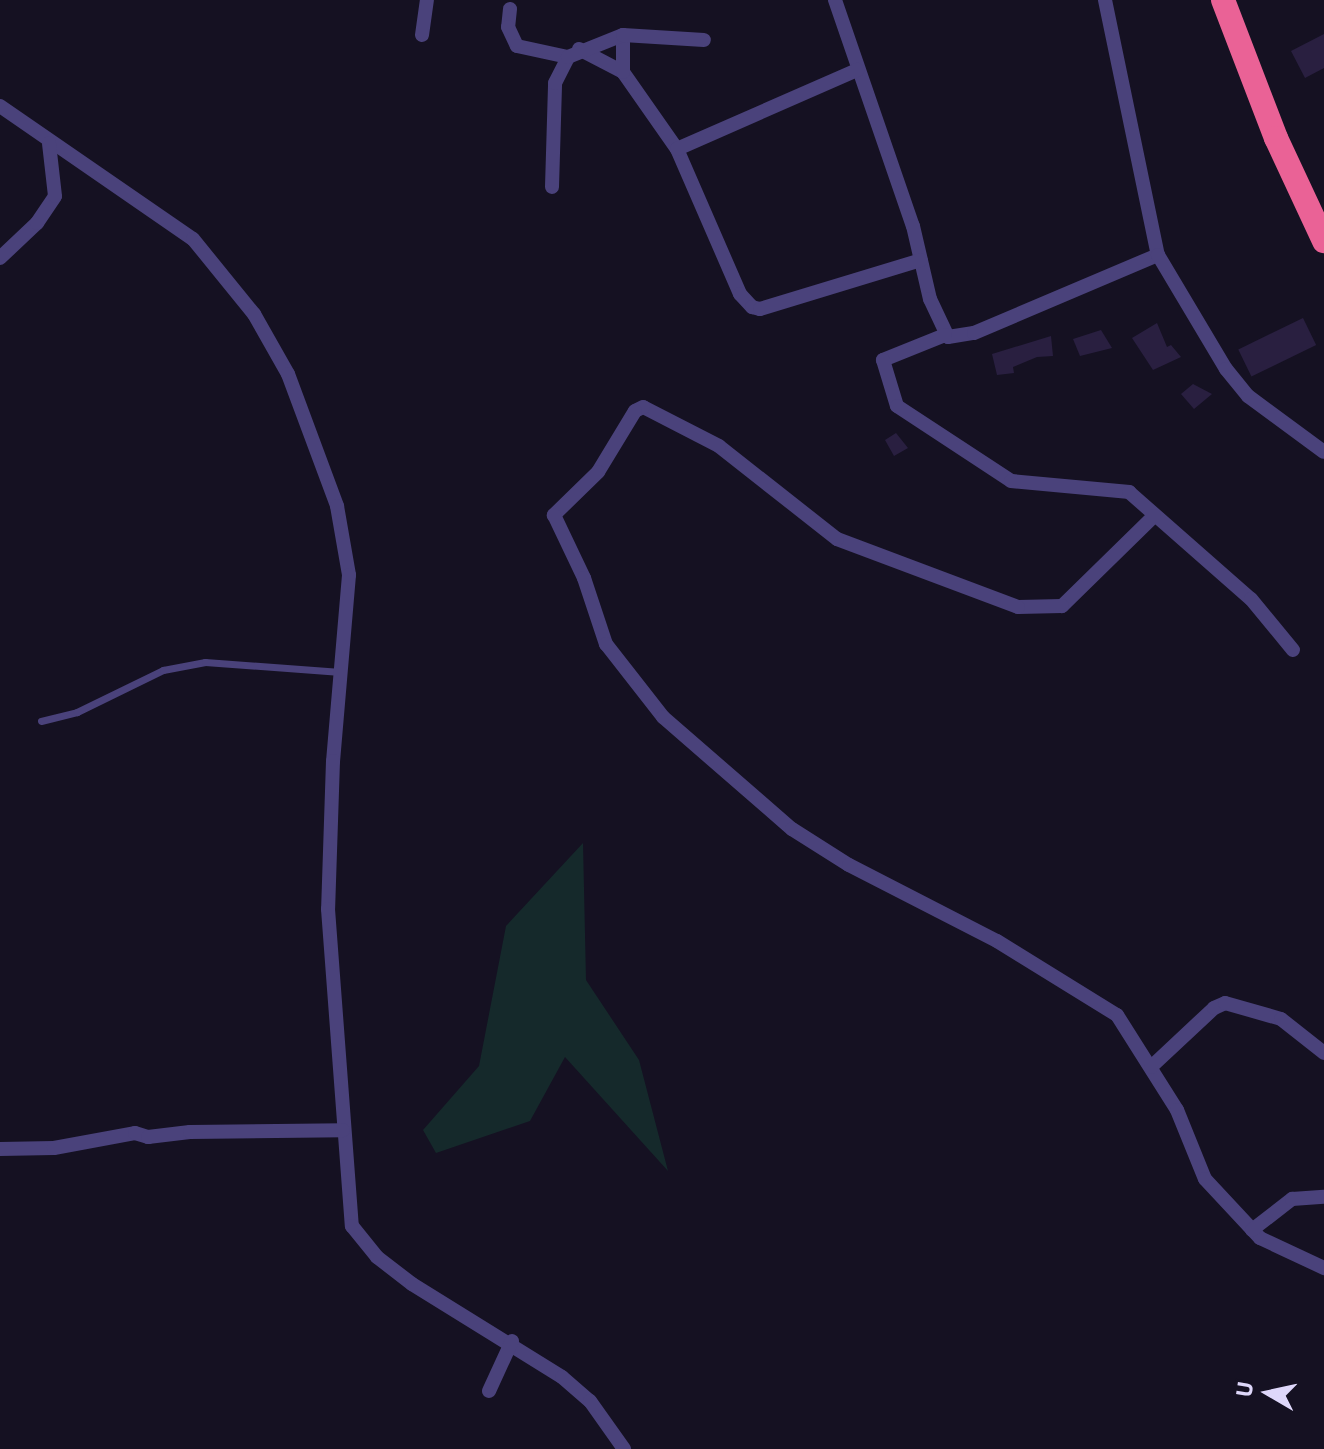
<!DOCTYPE html>
<style>
body{margin:0}
#map{position:relative;width:1324px;height:1449px;overflow:hidden;background:#151122;font-family:"IBM Plex Sans",sans-serif}
div>[style]{position:absolute}
.green>*{inset:0;background:#15292b}
.building>*{inset:0;background:#291f40;transform-origin:0 0}
.lane>*{height:7px;margin:-3.5px;padding:0 3.5px;transform-origin:3.5px;border-radius:3.5px;background:#4a427b}
.street>*{height:14px;margin:-7px;padding:0 7px;transform-origin:7px;border-radius:7px;background:#4a427b}
.highway>*{height:24px;margin:-12px;padding:0 12px;transform-origin:12px;border-radius:12px;background:#ea6296}
span{translate:-50% -50%;white-space:nowrap;text-align:center;line-height:1.15;-webkit-text-stroke:6px #151122;paint-order:stroke}
.north{position:absolute;left:1228px;top:1353px;width:80px;height:80px;-webkit-text-stroke:6px #151122;paint-order:stroke;rotate:279deg;font-size:22px;font-weight:700;line-height:32px;text-align:center;color:#ded7fa}
.north::after{content:'';display:block;margin:auto;width:28px;height:36px;background:#ded7fa;clip-path:polygon(50% 0,100% 100%,50% 72%,0 100%)}
</style>
<div id="map">
<div class="green">
<i style="clip-path:polygon(583px 843px,586px 980px,639px 1060px,668px 1171px,565px 1057px,530px 1121px,436px 1153px,423px 1130px,479px 1066px,506px 926px)"></i>
</div>
<div class="building">
<i style="clip-path:polygon(1324px 34px,1324px 68px,1305px 78px,1291px 51px)"></i>
<i style="left:1303px;top:318px;width:30px;height:72px;rotate:64deg"></i>
<i style="clip-path:polygon(1157px 323px,1167px 347px,1171px 345px,1181px 357px,1153px 370px,1132px 338px)"></i>
<i style="clip-path:polygon(1101px 330px,1112px 348px,1080px 356px,1073px 339px)"></i>
<i style="clip-path:polygon(1051px 336px,1053px 356px,1037px 357px,1013px 367px,1014px 373px,997px 375px,992px 354px)"></i>
<i style="clip-path:polygon(1193px 384px,1212px 394px,1194px 409px,1181px 394px)"></i>
<i style="clip-path:polygon(896px 433px,908px 448px,894px 456px,885px 440px)"></i>
</div>
<div class="lane">
<i style="left:41px;top:721px;width:37px;rotate:-14deg"></i>
<i style="left:77px;top:712px;width:96px;rotate:-26deg"></i>
<i style="left:163px;top:670px;width:43px;rotate:-10.8deg"></i>
<i style="left:205px;top:662px;width:136px;rotate:4.2deg"></i>
</div>
<div class="street">
<i style="left:835px;top:0;width:239px;rotate:71deg"></i>
<i style="left:913px;top:226px;width:75px;rotate:76.9deg"></i>
<i style="left:930px;top:299px;width:42px;rotate:64.7deg"></i>
<i style="left:948px;top:337px;width:26px;rotate:-9deg"></i>
<i style="left:974px;top:333px;width:200px;rotate:-23deg"></i>
<i style="left:1105px;top:0;width:260px;rotate:78.3deg"></i>
<i style="left:1158px;top:255px;width:133px;rotate:59.2deg"></i>
<i style="left:1226px;top:369px;width:35px;rotate:51deg"></i>
<i style="left:1248px;top:396px;width:94px;rotate:36.4deg"></i>
<i style="left:510px;top:9px;width:18px;rotate:96deg"></i>
<i style="left:508px;top:27px;width:21px;rotate:65deg"></i>
<i style="left:517px;top:46px;width:52px;rotate:12.2deg"></i>
<i style="left:422px;top:35px;width:35px;rotate:-82deg"></i>
<i style="left:579px;top:49px;width:50px;rotate:27.6deg"></i>
<i style="left:623px;top:72px;width:94px;rotate:55deg"></i>
<i style="left:677px;top:149px;width:158px;rotate:66.5deg"></i>
<i style="left:740px;top:294px;width:18px;rotate:47deg"></i>
<i style="left:752px;top:307px;width:8px;rotate:14deg"></i>
<i style="left:760px;top:309px;width:168px;rotate:-16.9deg"></i>
<i style="left:623px;top:72px;width:37px;rotate:-90deg"></i>
<i style="left:0;top:106px;width:234px;rotate:34.6deg"></i>
<i style="left:193px;top:239px;width:97px;rotate:50.9deg"></i>
<i style="left:254px;top:314px;width:69px;rotate:60.5deg"></i>
<i style="left:288px;top:374px;width:141px;rotate:69.6deg"></i>
<i style="left:337px;top:506px;width:70px;rotate:80.1deg"></i>
<i style="left:349px;top:575px;width:187px;rotate:94.9deg"></i>
<i style="left:333px;top:761px;width:148px;rotate:91.9deg"></i>
<i style="left:328px;top:909px;width:318px;rotate:85.7deg"></i>
<i style="left:352px;top:1226px;width:40px;rotate:51deg"></i>
<i style="left:377px;top:1257px;width:44px;rotate:37.6deg"></i>
<i style="left:412px;top:1284px;width:176px;rotate:31.8deg"></i>
<i style="left:562px;top:1377px;width:37px;rotate:41deg"></i>
<i style="left:590px;top:1401px;width:59px;rotate:54.7deg"></i>
<i style="left:677px;top:149px;width:197px;rotate:-23.7deg"></i>
<i style="left:552px;top:187px;width:104px;rotate:-88.3deg"></i>
<i style="left:555px;top:83px;width:29px;rotate:-63deg"></i>
<i style="left:568px;top:57px;width:59px;rotate:-21.8deg"></i>
<i style="left:623px;top:35px;width:81px;rotate:3.5deg"></i>
<i style="left:0;top:258px;width:51px;rotate:-43.4deg"></i>
<i style="left:37px;top:223px;width:32px;rotate:-56deg"></i>
<i style="left:55px;top:196px;width:53px;rotate:-96.5deg"></i>
<i style="left:945px;top:335px;width:67px;rotate:158deg"></i>
<i style="left:883px;top:360px;width:48px;rotate:73.1deg"></i>
<i style="left:897px;top:406px;width:136px;rotate:33.3deg"></i>
<i style="left:1011px;top:481px;width:119px;rotate:5.3deg"></i>
<i style="left:1129px;top:492px;width:162px;rotate:41.3deg"></i>
<i style="left:1251px;top:599px;width:66px;rotate:50.5deg"></i>
<i style="left:1154px;top:516px;width:129px;rotate:135.6deg"></i>
<i style="left:1062px;top:606px;width:44px;rotate:178.7deg"></i>
<i style="left:1018px;top:607px;width:193px;rotate:-159.4deg"></i>
<i style="left:837px;top:539px;width:150px;rotate:-141.8deg"></i>
<i style="left:719px;top:446px;width:85px;rotate:-152.8deg"></i>
<i style="left:643px;top:407px;width:9px;rotate:153deg"></i>
<i style="left:635px;top:411px;width:71px;rotate:121.2deg"></i>
<i style="left:598px;top:472px;width:62px;rotate:135.7deg"></i>
<i style="left:554px;top:515px;width:70px;rotate:64.5deg"></i>
<i style="left:584px;top:578px;width:70px;rotate:71.6deg"></i>
<i style="left:606px;top:644px;width:93px;rotate:52deg"></i>
<i style="left:663px;top:717px;width:171px;rotate:41deg"></i>
<i style="left:792px;top:829px;width:67px;rotate:32.3deg"></i>
<i style="left:849px;top:865px;width:166px;rotate:27.2deg"></i>
<i style="left:997px;top:941px;width:141px;rotate:31.7deg"></i>
<i style="left:1117px;top:1015px;width:112px;rotate:57.7deg"></i>
<i style="left:1177px;top:1110px;width:74px;rotate:67.9deg"></i>
<i style="left:1205px;top:1179px;width:81px;rotate:47deg"></i>
<i style="left:1260px;top:1238px;width:71px;rotate:25.1deg"></i>
<i style="left:1151px;top:1067px;width:86px;rotate:-43.1deg"></i>
<i style="left:1214px;top:1008px;width:12px;rotate:-24deg"></i>
<i style="left:1225px;top:1003px;width:58px;rotate:15.9deg"></i>
<i style="left:1281px;top:1019px;width:55px;rotate:38.3deg"></i>
<i style="left:0;top:1149px;width:54px;rotate:-1.1deg"></i>
<i style="left:54px;top:1148px;width:82px;rotate:-10.5deg"></i>
<i style="left:135px;top:1133px;width:14px;rotate:17deg"></i>
<i style="left:148px;top:1137px;width:42px;rotate:-6.8deg"></i>
<i style="left:190px;top:1132px;width:153px;rotate:-0.7deg"></i>
<i style="left:1252px;top:1230px;width:51px;rotate:-37.8deg"></i>
<i style="left:1292px;top:1199px;width:32px;rotate:-4deg"></i>
<i style="left:489px;top:1391px;width:55px;rotate:-65.3deg"></i>
</div>
<div class="highway">
<i style="left:1223px;top:0;width:148px;rotate:69deg"></i>
<i style="left:1276px;top:138px;width:114px;rotate:65deg"></i>
</div>
<div class="north">U</div>
</div>
